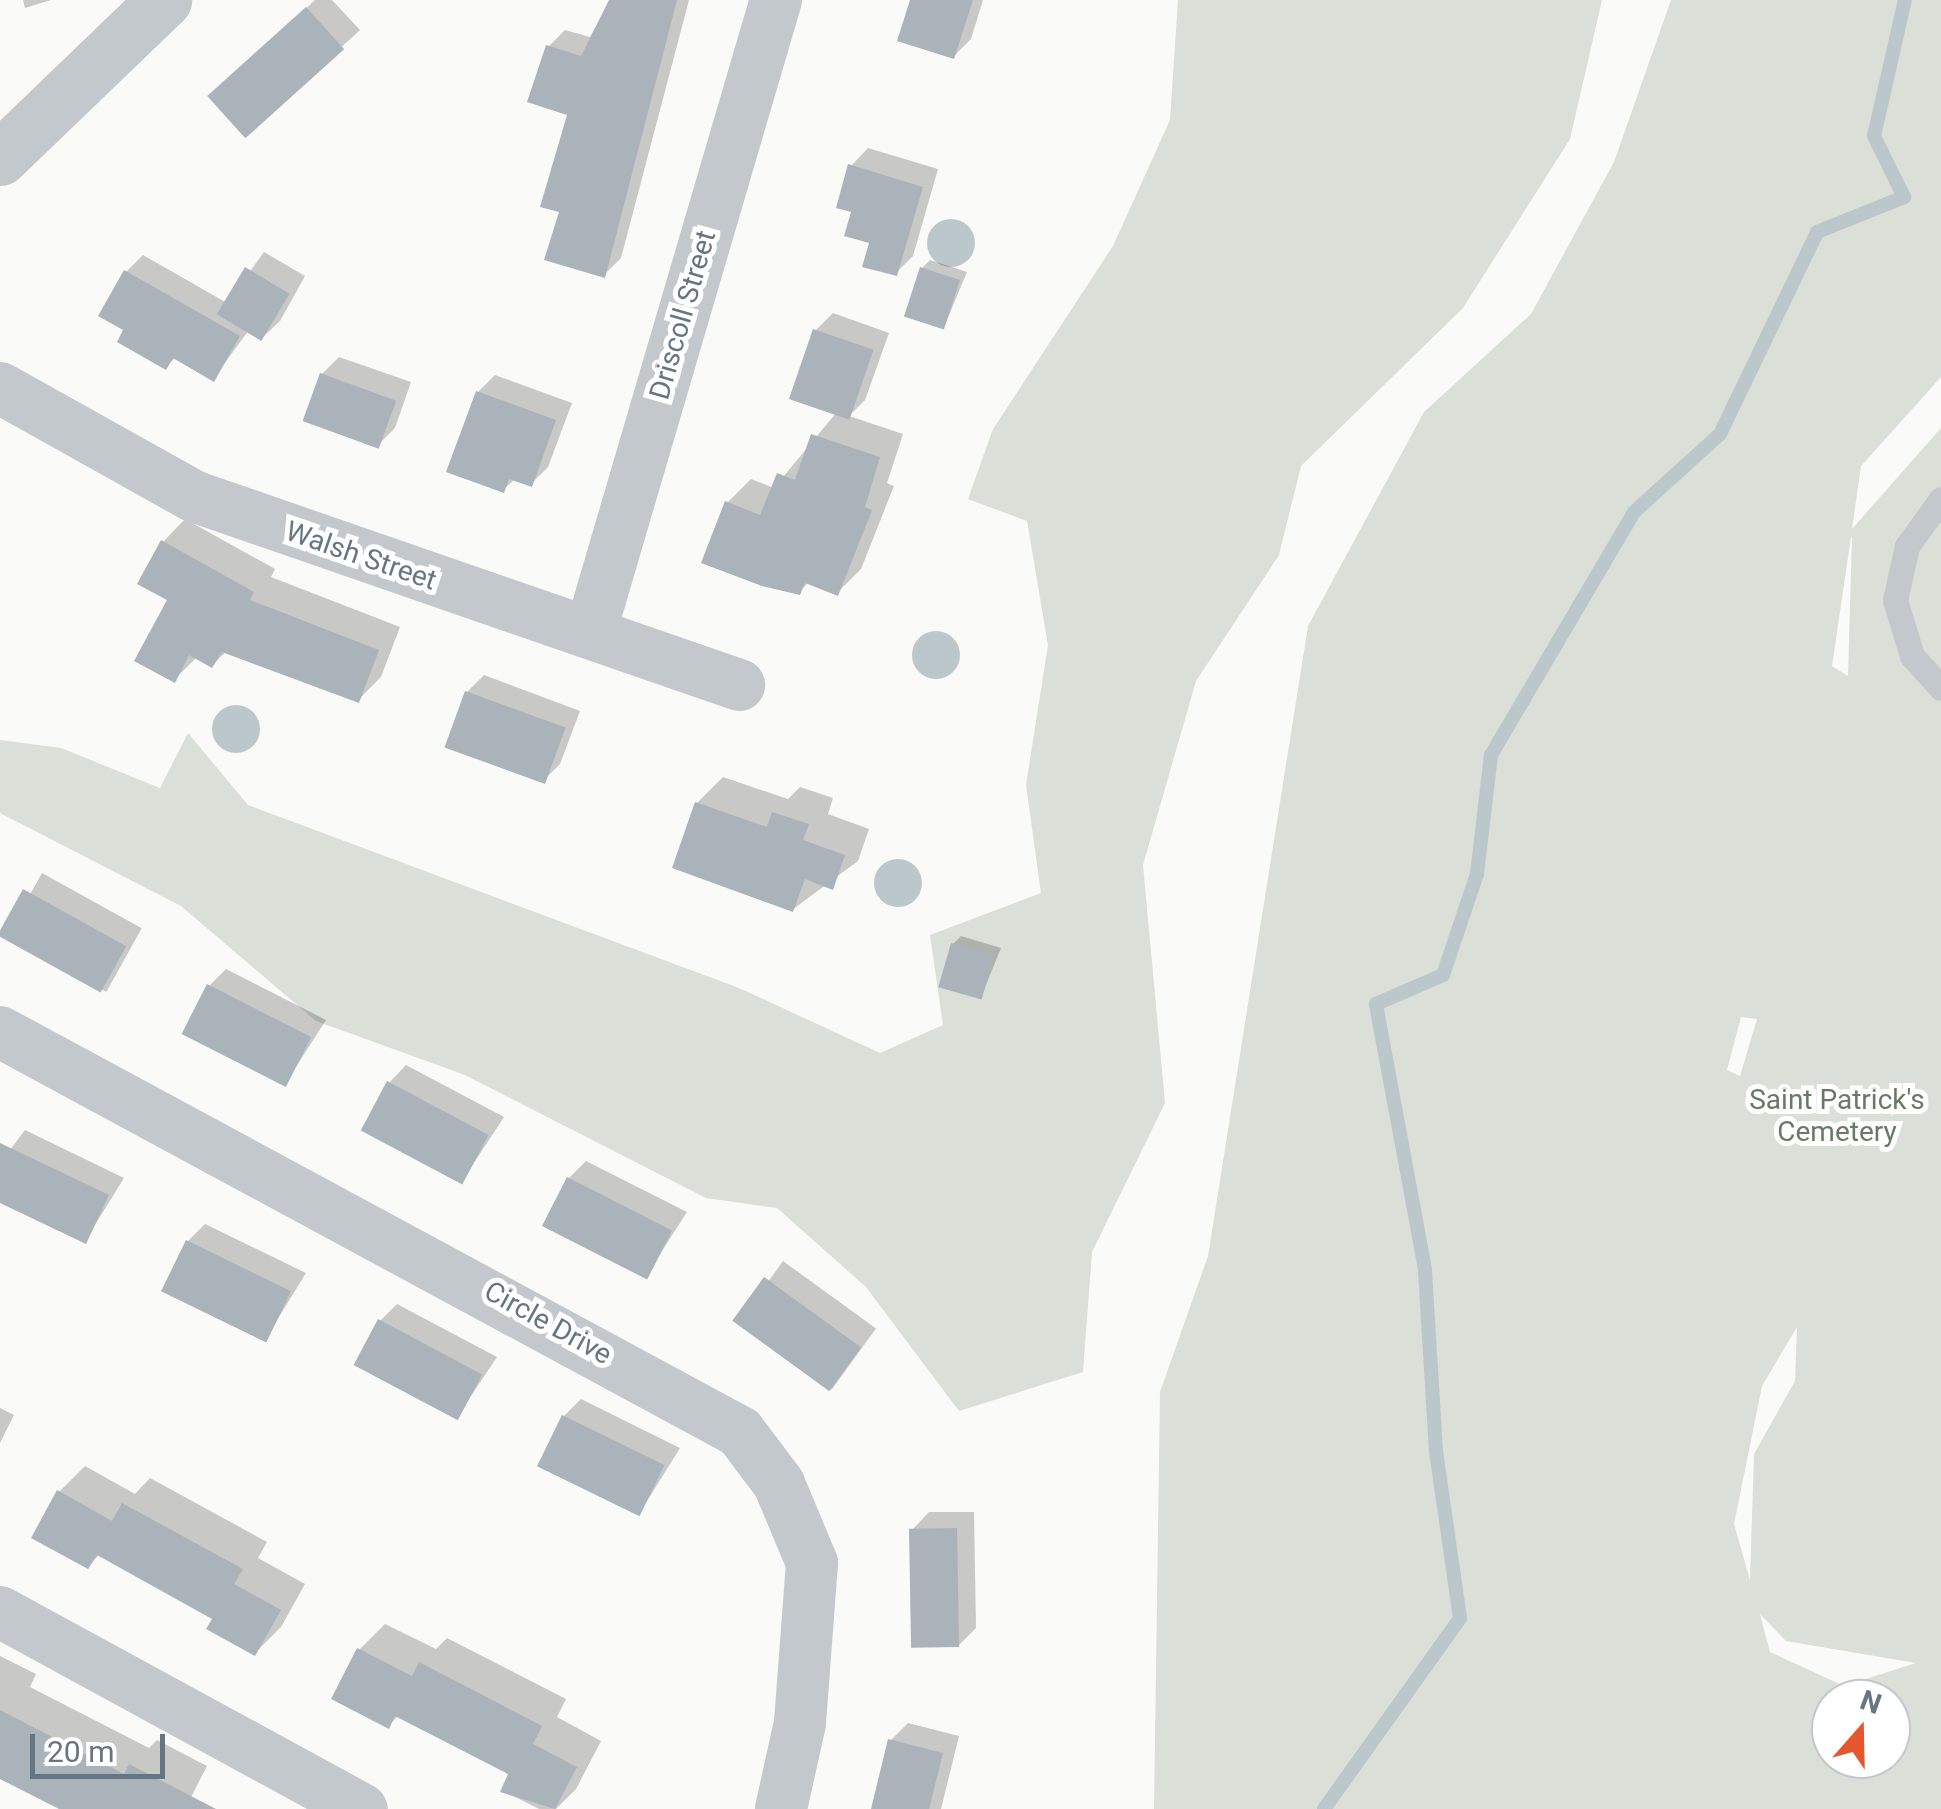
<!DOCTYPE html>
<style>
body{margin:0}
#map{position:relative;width:1941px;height:1809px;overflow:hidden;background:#fafaf8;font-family:Roboto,sans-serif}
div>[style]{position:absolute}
.green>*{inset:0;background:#dadfd7}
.water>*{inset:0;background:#bbc7cb}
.round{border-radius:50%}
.shadow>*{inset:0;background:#0003;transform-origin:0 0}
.stream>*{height:14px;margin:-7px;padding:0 7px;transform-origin:7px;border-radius:7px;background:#bbc7cb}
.building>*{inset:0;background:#aab3b9;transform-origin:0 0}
.service>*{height:25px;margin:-12.5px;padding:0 12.5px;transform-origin:12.5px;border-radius:12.5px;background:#c3c8cc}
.minor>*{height:52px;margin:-26px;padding:0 26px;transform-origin:26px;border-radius:26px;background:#c3c8cc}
.tertiary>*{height:55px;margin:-27.5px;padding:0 27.5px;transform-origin:27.5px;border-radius:27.5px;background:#c3c8cc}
span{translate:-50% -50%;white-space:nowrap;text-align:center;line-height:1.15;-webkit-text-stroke:10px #fff;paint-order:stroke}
.street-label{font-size:28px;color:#657683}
.park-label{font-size:28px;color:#687a64}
.north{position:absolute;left:1811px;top:1679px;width:100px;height:100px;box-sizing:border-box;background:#fff;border:2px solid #c1c8cd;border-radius:50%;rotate:20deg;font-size:28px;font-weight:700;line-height:40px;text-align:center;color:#657683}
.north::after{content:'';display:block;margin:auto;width:35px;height:45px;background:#e4572e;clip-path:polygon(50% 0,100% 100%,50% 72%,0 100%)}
.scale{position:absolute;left:30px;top:1734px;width:135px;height:45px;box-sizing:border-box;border:5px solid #657683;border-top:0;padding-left:12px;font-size:30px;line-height:35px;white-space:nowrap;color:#657683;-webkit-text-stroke:8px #fff;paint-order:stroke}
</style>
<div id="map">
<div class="green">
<i style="clip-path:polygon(1178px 0,1602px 0,1570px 139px,1463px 308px,1301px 466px,1279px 555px,1196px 681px,1143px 865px,1165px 1103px,1092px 1252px,1083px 1372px,959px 1411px,866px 1287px,777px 1208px,706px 1198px,465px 1075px,316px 1021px,181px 906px,0 813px,0 740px,61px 748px,160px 788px,188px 733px,248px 805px,739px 988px,880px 1053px,943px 1025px,930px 935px,1041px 893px,1026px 785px,1048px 645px,1027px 521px,968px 499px,993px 429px,1113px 246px,1170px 120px)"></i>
<i style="clip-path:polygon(evenodd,1671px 0,1941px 0,1941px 377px,1861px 466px,1852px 529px,1941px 428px,1941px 1809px,1154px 1809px,1160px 1392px,1208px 1256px,1308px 626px,1424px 412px,1531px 314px,1614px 162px,1671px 0,1851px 537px,1852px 537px,1848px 676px,1832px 666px,1851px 537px,1671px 0,1741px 1017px,1757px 1019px,1740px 1076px,1727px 1070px,1741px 1017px,1671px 0,1797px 1327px,1795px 1381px,1754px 1454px,1750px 1580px,1734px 1524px,1762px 1386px,1797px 1327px,1671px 0,1760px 1614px,1786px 1641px,1916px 1663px,1844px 1686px,1770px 1652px,1760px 1614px,1671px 0,1831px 1699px,1891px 1699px,1891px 1759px,1831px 1759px,1831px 1699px)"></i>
</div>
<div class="water">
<i class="round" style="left:927px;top:219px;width:48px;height:48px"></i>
<i class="round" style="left:912px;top:631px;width:48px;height:48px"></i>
<i class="round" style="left:212px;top:705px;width:48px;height:48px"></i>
<i class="round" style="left:874px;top:859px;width:48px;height:48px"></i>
</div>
<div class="shadow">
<i style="clip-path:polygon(23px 0,51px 0,25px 8px)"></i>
<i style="clip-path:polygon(315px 0,332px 0,360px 30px,246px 135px,229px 80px)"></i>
<i style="clip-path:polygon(612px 0,689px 0,621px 258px,604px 275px,562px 210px,570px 113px,548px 47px,565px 30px,590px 37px)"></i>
<i style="clip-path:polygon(913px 0,983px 0,971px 39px,954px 56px)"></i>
<i style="clip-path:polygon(868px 148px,938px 169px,913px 256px,896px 273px,854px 211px,851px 166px)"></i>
<i style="clip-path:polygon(264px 252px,305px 276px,280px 321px,262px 338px,249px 330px,213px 379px,176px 357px,166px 367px,127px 329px,126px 272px,143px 255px,227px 303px)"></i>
<i style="clip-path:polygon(930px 260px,967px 272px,944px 327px,922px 268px)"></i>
<i style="clip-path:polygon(833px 313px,889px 333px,865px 400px,849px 416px,903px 434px,887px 483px,894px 486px,861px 569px,837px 593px,809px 582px,799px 592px,727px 503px,751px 479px,774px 488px,836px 413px,815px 331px)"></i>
<i style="clip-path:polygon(339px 357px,411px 382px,395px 428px,378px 445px,322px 374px)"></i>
<i style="clip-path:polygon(495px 375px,572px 403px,548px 467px,531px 484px,515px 479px,503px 490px,478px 392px)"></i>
<i style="clip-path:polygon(185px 519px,275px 569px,271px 577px,400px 627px,381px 677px,358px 700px,227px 651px,212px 665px,197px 657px,174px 680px,163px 542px)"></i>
<i style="clip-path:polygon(484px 675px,580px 711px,560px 764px,543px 781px,467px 692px)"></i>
<i style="clip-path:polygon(723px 777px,788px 799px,800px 787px,833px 798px,828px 814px,869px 829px,858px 861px,792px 910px,697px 803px)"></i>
<i style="left:42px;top:873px;width:114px;height:73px;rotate:29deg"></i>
<i style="clip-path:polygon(961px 936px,1001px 948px,981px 997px,953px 944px)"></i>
<i style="clip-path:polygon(226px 969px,326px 1020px,285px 1084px,209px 986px)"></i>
<i style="clip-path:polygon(406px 1065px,504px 1117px,462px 1181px,389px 1083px)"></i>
<i style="clip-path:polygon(25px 1130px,124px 1178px,85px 1241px,0 1200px,0 1163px)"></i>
<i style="clip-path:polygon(586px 1161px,687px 1212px,646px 1276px,569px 1178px)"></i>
<i style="clip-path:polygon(205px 1224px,306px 1273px,266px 1338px,188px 1241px)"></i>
<i style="left:783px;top:1261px;width:115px;height:75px;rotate:36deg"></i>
<i style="clip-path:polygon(397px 1304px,497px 1357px,457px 1417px,380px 1321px)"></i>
<i style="clip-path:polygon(581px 1399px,680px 1448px,639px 1514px,564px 1416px)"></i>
<i style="clip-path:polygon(0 1408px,14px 1415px,0 1443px)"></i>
<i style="clip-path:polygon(85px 1466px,135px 1494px,150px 1478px,267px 1542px,258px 1558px,305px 1584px,281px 1627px,255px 1653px,216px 1618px,100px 1554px,88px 1566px,59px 1492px)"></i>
<i style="clip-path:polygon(929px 1512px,974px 1512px,976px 1628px,959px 1645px,912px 1530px)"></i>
<i style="clip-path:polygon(385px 1624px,436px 1649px,447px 1638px,566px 1699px,557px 1717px,601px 1741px,576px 1789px,556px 1809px,539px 1809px,503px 1791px,512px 1773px,399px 1715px,388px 1726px,359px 1650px)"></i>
<i style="clip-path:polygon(0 1656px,36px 1674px,30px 1687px,149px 1748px,157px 1740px,207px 1766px,185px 1809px,65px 1809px,0 1776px)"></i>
<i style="clip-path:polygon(908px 1723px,959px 1736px,941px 1809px,874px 1809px,890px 1741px)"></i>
</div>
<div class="stream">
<i style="left:1324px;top:1809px;width:234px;rotate:-54.5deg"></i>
<i style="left:1460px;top:1618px;width:169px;rotate:-98.2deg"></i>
<i style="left:1436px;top:1451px;width:182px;rotate:-93.5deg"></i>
<i style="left:1425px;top:1269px;width:269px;rotate:-100.5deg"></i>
<i style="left:1376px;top:1004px;width:73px;rotate:-23.4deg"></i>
<i style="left:1443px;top:975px;width:107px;rotate:-71.4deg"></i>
<i style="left:1477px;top:874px;width:120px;rotate:-83.3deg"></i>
<i style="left:1491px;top:755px;width:282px;rotate:-59.5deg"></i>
<i style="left:1634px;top:512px;width:116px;rotate:-42.2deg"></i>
<i style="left:1720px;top:434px;width:224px;rotate:-64.3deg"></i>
<i style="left:1817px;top:232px;width:94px;rotate:-21.9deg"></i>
<i style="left:1904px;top:197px;width:68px;rotate:-116.2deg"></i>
<i style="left:1874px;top:136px;width:139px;rotate:-77.2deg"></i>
</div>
<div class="building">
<i style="clip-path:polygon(609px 0,677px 0,605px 278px,544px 260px,559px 212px,540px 207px,567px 115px,527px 102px,546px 45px,581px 56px)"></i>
<i style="clip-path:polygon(910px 0,973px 0,954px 59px,897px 41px)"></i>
<i style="left:306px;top:7px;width:57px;height:133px;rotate:48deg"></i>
<i style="clip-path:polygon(848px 164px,923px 187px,897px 276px,862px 267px,869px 243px,844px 236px,851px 212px,836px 208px)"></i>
<i style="left:245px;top:267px;width:52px;height:55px;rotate:31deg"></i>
<i style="left:920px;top:267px;width:42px;height:52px;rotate:18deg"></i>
<i style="clip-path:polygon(124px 270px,240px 336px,214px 382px,173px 358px,166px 370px,117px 342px,123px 330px,98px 316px)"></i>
<i style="left:813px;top:329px;width:64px;height:74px;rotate:19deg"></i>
<i style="left:320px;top:373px;width:81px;height:51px;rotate:20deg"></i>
<i style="clip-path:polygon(476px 391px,556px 420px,532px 487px,509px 479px,504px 493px,446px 472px)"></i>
<i style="clip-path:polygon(811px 434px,880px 457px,865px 507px,872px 510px,838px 596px,805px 583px,800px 595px,762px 586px,701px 563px,725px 501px,760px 515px,777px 473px,795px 480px)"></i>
<i style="clip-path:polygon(161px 540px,254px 592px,250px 600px,379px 650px,359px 703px,222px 652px,212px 668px,189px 655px,175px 683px,134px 661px,167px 600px,137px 584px)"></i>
<i style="left:465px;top:691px;width:107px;height:60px;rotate:20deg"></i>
<i style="clip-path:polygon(695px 802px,767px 827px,772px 812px,809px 824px,803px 840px,845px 855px,833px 890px,805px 879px,793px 912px,672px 868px)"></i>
<i style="left:23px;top:889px;width:118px;height:53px;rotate:29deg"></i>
<i style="left:951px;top:943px;width:45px;height:46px;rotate:16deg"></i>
<i style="left:207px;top:984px;width:117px;height:56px;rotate:27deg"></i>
<i style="left:387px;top:1081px;width:115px;height:56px;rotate:28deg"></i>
<i style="clip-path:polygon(0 1143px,109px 1195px,86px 1244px,0 1203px)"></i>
<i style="left:567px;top:1177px;width:118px;height:55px;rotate:27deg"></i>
<i style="left:186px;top:1240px;width:117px;height:57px;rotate:26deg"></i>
<i style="left:764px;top:1277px;width:120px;height:54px;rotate:36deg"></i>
<i style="left:378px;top:1319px;width:118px;height:52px;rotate:28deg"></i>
<i style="left:562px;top:1415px;width:114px;height:57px;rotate:26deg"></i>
<i style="clip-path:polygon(57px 1490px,112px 1521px,122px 1503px,243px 1569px,234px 1584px,281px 1610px,255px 1656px,206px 1629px,212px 1619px,97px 1555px,88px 1569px,31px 1538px)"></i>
<i style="left:957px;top:1528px;width:119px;height:48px;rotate:89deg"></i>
<i style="clip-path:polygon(357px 1648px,412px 1676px,419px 1662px,542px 1726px,533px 1744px,577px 1767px,555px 1809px,500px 1792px,508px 1774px,395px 1716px,389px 1729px,331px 1699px)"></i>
<i style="clip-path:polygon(0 1710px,124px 1774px,129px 1764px,216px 1809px,59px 1809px,0 1779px)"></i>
<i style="clip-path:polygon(888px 1739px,943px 1753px,929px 1809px,871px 1809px)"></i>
</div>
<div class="service">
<i style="left:1941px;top:499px;width:58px;rotate:125.9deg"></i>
<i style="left:1907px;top:546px;width:55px;rotate:102.5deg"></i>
<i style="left:1895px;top:600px;width:59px;rotate:73.1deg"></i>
<i style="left:1912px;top:656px;width:43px;rotate:47.8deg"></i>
</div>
<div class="minor">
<i style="left:0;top:388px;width:221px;rotate:29.2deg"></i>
<i style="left:193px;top:496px;width:578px;rotate:19.09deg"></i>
<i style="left:591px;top:630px;width:657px;rotate:-73.64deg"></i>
<i style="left:0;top:1032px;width:841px;rotate:28.39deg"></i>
<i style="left:740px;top:1432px;width:65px;rotate:53.1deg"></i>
<i style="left:779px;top:1484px;width:86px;rotate:67.3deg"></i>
<i style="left:812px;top:1563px;width:160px;rotate:94.3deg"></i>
<i style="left:800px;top:1723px;width:88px;rotate:102.5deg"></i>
<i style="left:0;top:1612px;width:412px;rotate:28.6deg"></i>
</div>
<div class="tertiary">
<i style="left:0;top:158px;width:228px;rotate:-43.9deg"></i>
</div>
<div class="street-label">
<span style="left:683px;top:315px;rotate:-74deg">Driscoll Street</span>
<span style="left:361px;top:556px;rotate:19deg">Walsh Street</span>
<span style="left:548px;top:1323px;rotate:29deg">Circle Drive</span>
</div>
<div class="park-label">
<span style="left:1837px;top:1116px">Saint Patrick's<br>Cemetery</span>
</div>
<div class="north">N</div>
<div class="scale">20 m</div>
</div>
